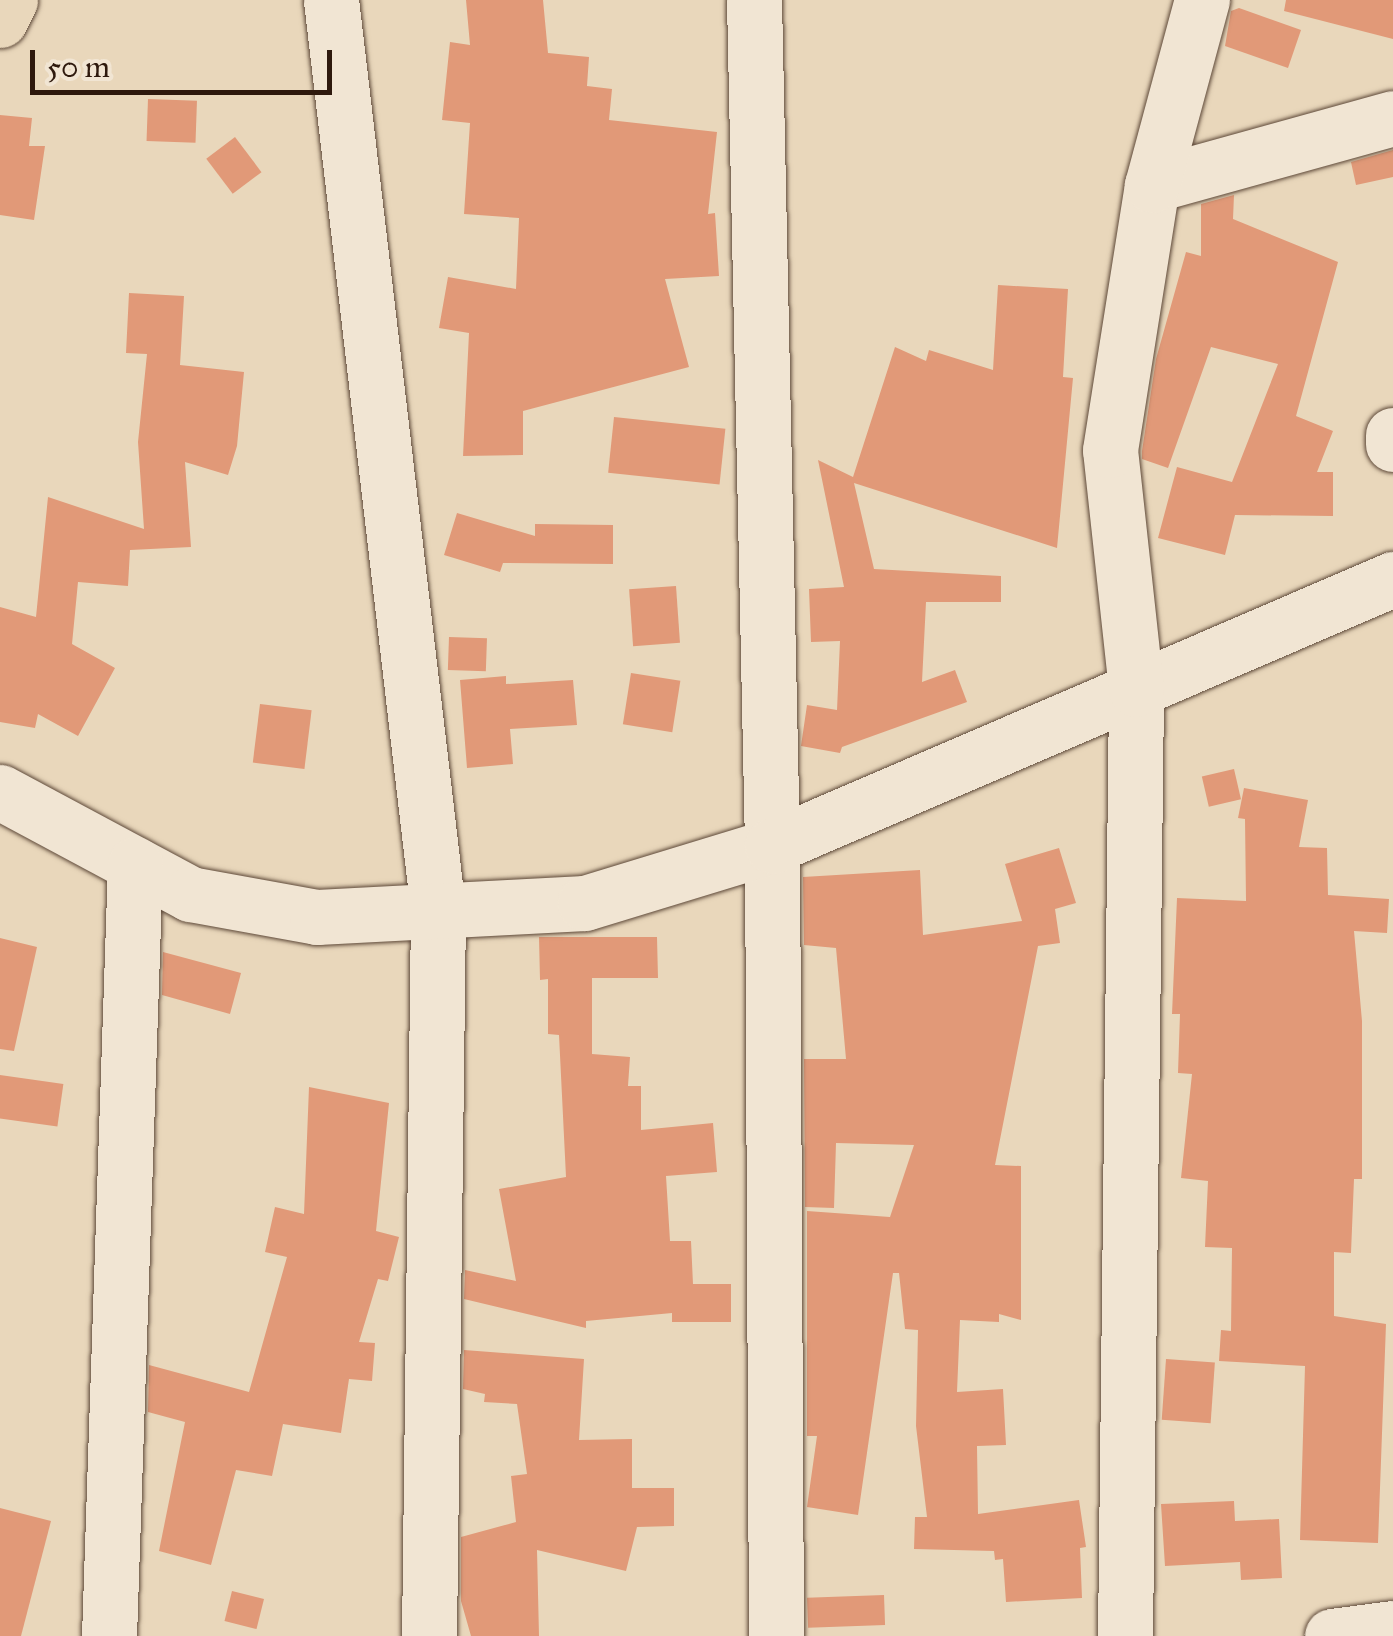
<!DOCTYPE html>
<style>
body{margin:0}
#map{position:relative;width:1393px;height:1636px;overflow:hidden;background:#e9d7bb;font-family:"IM FELL Great Primer",serif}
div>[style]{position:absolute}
.building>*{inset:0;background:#e19978;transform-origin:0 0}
.roads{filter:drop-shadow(0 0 2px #5d4838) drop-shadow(0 0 2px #5d4838)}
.minor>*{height:55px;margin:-27.5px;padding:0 27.5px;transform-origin:27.5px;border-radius:27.5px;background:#f1e5d3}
.major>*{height:55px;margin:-27.5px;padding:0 27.5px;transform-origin:27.5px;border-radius:27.5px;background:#e9d7bb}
span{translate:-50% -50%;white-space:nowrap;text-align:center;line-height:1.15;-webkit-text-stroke:9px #f1e5d3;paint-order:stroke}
.scale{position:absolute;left:30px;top:50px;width:302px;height:45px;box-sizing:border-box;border:5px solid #2e190d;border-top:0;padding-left:12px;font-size:30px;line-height:35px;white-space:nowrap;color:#2e190d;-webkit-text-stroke:8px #f1e5d3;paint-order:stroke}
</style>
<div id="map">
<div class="building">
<i style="clip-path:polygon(466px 0,543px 0,548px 53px,589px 57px,587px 86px,612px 89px,609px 120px,717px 132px,708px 214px,715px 213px,719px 276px,665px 279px,689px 367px,523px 411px,523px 455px,463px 456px,469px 333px,439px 328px,448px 277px,516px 289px,519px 218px,464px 214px,470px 123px,442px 120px,450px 42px,470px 45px)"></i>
<i style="clip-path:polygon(1286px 0,1393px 0,1393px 39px,1284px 11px)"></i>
<i style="clip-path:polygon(1239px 8px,1301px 30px,1288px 68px,1225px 46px,1231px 11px)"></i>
<i style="left:148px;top:99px;width:49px;height:42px;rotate:2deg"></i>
<i style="clip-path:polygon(0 115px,32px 118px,29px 146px,45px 146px,34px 220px,0 215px)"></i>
<i style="left:235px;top:137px;width:44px;height:36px;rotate:53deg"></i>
<i style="clip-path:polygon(1393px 150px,1393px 177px,1356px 185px,1351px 162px)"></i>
<i style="clip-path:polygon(1234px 195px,1233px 219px,1338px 262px,1296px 416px,1333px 431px,1317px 472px,1333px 472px,1333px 516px,1235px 515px,1225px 555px,1158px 538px,1177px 467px,1232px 482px,1278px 364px,1211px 347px,1168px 468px,1142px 459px,1142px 451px,1156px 359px,1186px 252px,1201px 256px,1201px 204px)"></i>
<i style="clip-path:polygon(998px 285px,1068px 289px,1063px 377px,1073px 378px,1057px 548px,854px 483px,874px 569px,1001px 576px,1001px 602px,926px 602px,922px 682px,955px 670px,967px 702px,842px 747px,840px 753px,801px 746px,807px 705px,837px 710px,840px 641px,811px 642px,809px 589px,844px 587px,818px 460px,853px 477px,895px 347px,926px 361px,929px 350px,993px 370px)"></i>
<i style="clip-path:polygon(129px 293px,184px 296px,180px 365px,244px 372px,237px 446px,228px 475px,185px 462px,191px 547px,130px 550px,128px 586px,78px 582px,72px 644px,115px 668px,78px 736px,38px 714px,35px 728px,0 722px,0 607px,36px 617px,48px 497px,144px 529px,138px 442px,147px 354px,126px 353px)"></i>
<i style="left:614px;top:417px;width:112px;height:56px;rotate:6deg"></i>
<i style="clip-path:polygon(457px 513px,535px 536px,535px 524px,613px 525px,613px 564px,503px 563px,500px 572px,444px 555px)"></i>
<i style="left:676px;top:586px;width:57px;height:47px;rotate:86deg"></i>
<i style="left:449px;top:637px;width:38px;height:33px;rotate:2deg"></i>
<i style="left:631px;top:673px;width:50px;height:52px;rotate:9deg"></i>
<i style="clip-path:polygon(506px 676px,506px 684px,573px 680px,577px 725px,510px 729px,513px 764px,467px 768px,460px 680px)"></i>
<i style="left:260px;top:704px;width:52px;height:59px;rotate:7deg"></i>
<i style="left:1234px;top:769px;width:31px;height:33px;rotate:77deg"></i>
<i style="clip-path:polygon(1244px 788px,1308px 800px,1299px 847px,1327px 848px,1328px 895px,1389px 899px,1387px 933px,1354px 931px,1362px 1021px,1362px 1179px,1354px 1179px,1351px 1253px,1334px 1252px,1334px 1316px,1386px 1324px,1378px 1543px,1300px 1540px,1305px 1366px,1219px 1361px,1221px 1330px,1231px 1331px,1232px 1248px,1205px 1247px,1208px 1181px,1181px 1178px,1192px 1074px,1178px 1073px,1180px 1014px,1172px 1014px,1177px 898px,1246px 901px,1245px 819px,1238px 818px)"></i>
<i style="clip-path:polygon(1059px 848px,1076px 903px,1055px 909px,1060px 943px,1038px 946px,995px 1165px,1021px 1166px,1021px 1320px,999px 1314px,999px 1322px,960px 1320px,957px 1392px,1003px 1389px,1006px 1445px,977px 1446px,978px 1514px,1079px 1500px,1086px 1547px,1080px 1548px,1082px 1598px,1006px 1602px,1003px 1559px,995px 1560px,994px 1551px,914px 1549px,915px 1517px,927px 1517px,916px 1426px,918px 1330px,905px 1329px,899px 1273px,893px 1273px,858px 1515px,807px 1507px,817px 1436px,807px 1436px,807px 1211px,890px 1217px,914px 1145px,836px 1143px,834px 1208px,805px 1207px,804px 1059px,846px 1059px,836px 948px,804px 945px,803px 877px,920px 870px,923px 935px,1022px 921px,1005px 864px)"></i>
<i style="clip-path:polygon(539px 937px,657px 937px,658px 978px,592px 978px,592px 1054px,630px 1057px,628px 1086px,641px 1086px,641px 1130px,713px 1123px,717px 1172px,666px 1176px,670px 1241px,691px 1241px,693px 1284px,731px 1284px,731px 1322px,672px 1322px,672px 1313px,586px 1321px,586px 1328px,464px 1299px,465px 1270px,516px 1281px,499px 1189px,566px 1177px,559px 1035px,548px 1034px,548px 979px,540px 980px)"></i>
<i style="clip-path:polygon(0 938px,37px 947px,14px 1051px,0 1049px)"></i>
<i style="clip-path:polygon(163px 952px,241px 973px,230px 1014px,162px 995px)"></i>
<i style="left:0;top:1075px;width:64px;height:43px;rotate:8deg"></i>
<i style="clip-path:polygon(309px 1087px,389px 1103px,376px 1231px,399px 1237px,388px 1281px,378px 1279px,359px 1342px,375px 1343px,372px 1381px,349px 1379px,341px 1433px,283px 1424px,272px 1476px,236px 1470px,211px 1565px,159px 1551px,185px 1422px,148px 1412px,149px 1365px,249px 1392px,287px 1257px,265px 1252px,275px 1207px,304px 1214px)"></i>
<i style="clip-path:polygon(464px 1350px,584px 1359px,579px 1440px,632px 1439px,632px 1488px,674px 1488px,674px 1526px,637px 1527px,626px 1571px,537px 1550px,539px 1636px,471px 1636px,461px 1601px,461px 1537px,516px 1522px,511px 1476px,527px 1474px,517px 1404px,484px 1402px,485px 1394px,463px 1389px)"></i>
<i style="left:1166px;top:1359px;width:49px;height:61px;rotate:4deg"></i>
<i style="clip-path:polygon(1234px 1501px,1235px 1521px,1279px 1519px,1282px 1578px,1241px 1580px,1240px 1562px,1165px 1566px,1161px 1504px)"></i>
<i style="clip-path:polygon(0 1508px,51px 1521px,21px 1636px,0 1636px)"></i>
<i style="left:232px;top:1591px;width:33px;height:31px;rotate:14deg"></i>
<i style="left:884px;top:1595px;width:30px;height:77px;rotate:88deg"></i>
</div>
<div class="roads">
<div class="minor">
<i style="left:331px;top:0;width:917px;rotate:83.3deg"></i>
<i style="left:438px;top:911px;width:725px;rotate:90.71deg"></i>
<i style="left:754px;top:0;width:846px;rotate:88.78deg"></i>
<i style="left:772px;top:846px;width:790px;rotate:89.71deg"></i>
<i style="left:1152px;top:185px;width:250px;rotate:-15.5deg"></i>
<i style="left:1393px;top:435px;width:9px;rotate:90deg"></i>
<i style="left:0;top:792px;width:216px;rotate:28.2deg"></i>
<i style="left:190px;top:894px;width:129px;rotate:10.3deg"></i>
<i style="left:317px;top:917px;width:268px;rotate:-3deg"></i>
<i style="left:585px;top:903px;width:195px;rotate:-17deg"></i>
<i style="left:772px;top:846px;width:676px;rotate:-23.27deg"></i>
<i style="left:109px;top:1636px;width:772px;rotate:-88.07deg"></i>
<i style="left:1125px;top:1636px;width:947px;rotate:-89.33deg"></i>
<i style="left:1136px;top:689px;width:240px;rotate:-96.2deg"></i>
<i style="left:1110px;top:450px;width:268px;rotate:-81deg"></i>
<i style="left:1152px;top:185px;width:192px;rotate:-74.9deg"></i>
<i style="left:1332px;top:1636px;width:62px;rotate:-7.5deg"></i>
</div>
<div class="major">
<i style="left:0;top:20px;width:22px;rotate:-63deg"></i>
</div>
</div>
<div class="scale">50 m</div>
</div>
